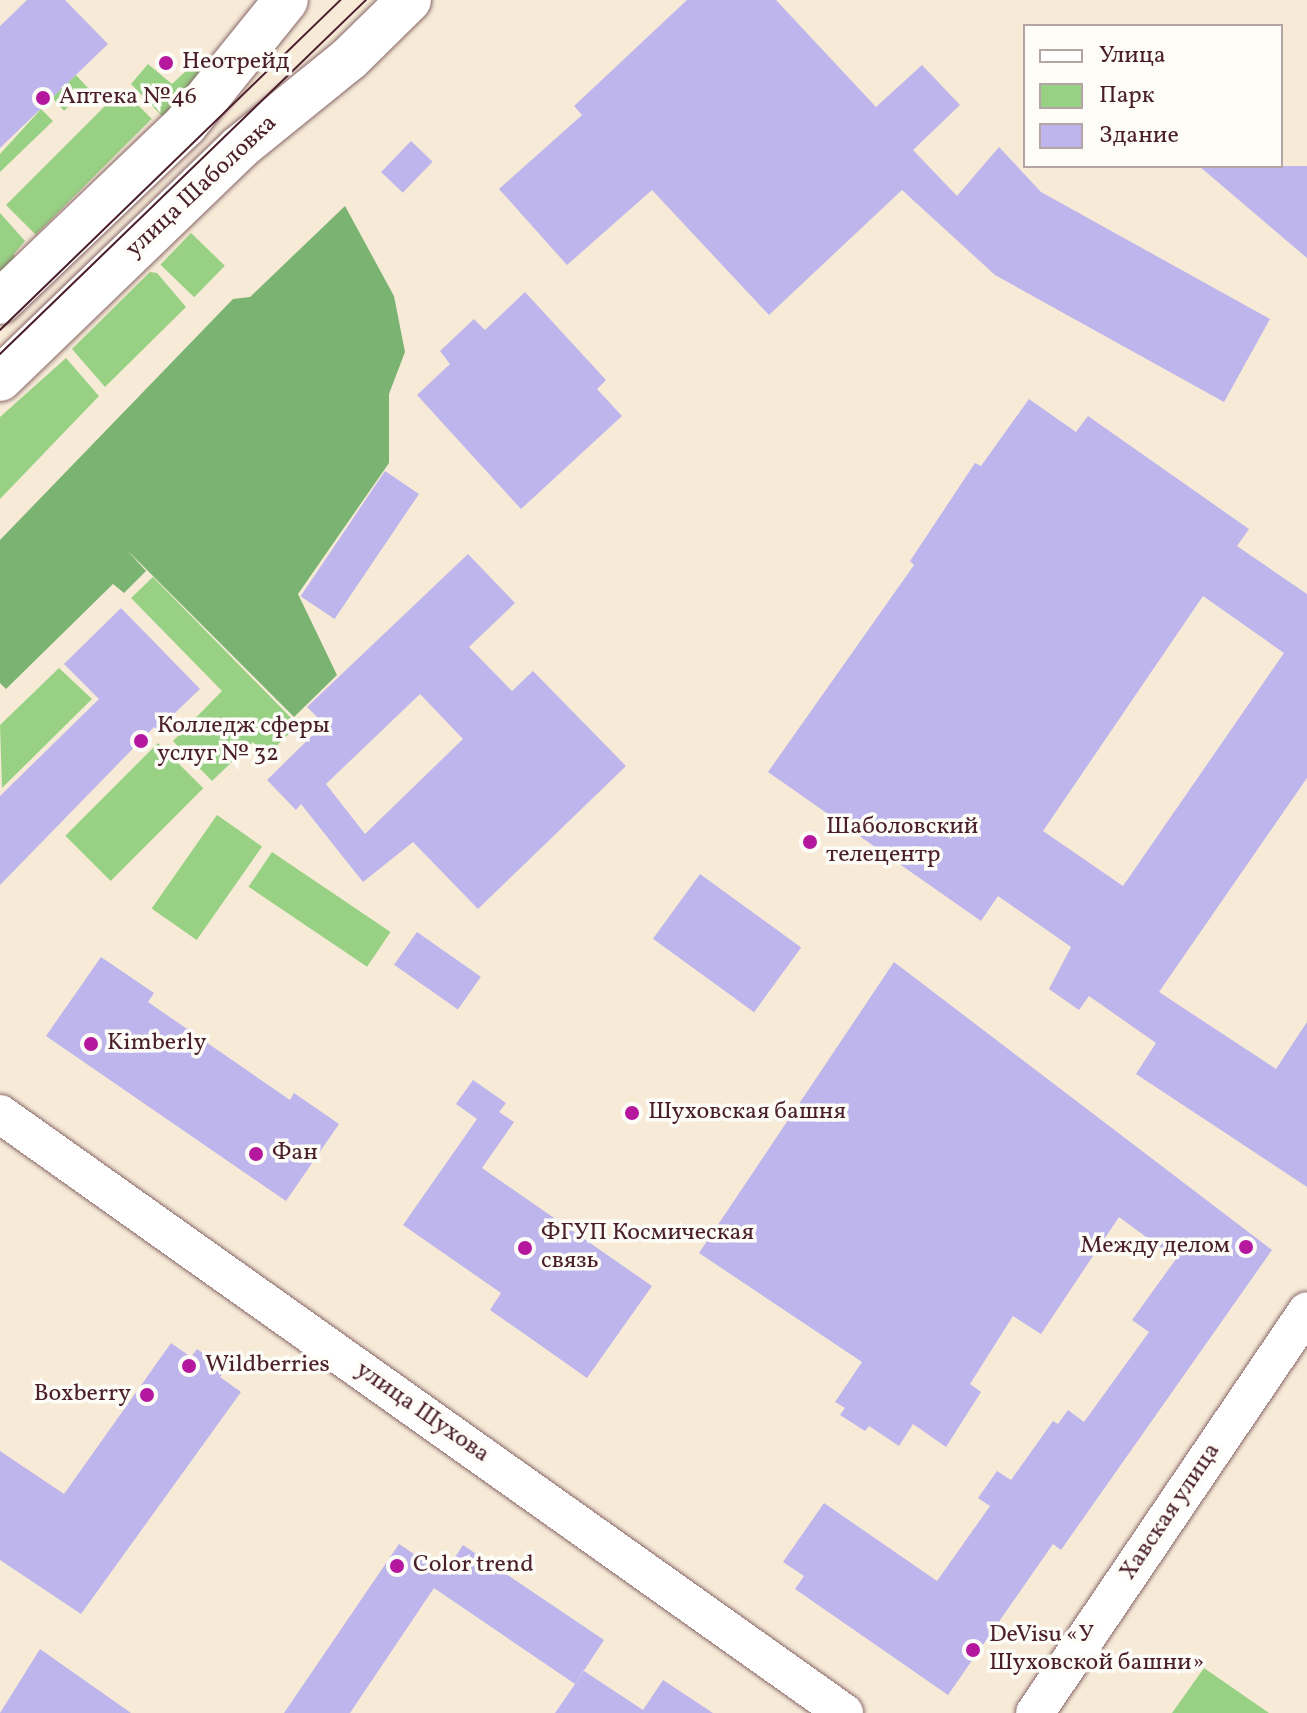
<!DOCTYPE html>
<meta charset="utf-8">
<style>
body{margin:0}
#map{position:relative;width:1307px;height:1713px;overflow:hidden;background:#f7ebd8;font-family:Vollkorn,serif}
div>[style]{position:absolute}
.green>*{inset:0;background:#98d184;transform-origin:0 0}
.forest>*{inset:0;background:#7ab372}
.building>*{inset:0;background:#bdb5eb;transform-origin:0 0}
.roads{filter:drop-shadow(0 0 2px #876668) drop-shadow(0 0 2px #876668)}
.minor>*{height:38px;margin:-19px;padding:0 19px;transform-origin:19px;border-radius:19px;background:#fff}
.secondary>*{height:44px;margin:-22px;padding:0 22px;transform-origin:22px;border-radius:22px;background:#fff}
.tram>*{height:2px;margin:-1px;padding:0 1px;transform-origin:1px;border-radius:1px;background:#4a1f2b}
.dots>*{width:22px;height:22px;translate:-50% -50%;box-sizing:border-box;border:4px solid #fdfcf7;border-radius:50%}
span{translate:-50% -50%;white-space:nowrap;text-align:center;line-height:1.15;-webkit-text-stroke:7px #fdfcf7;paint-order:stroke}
.poi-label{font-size:24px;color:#4a1f2b}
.left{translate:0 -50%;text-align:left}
.right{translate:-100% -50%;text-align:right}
.street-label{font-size:24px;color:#4a1f2b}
.legend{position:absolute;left:1023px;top:24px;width:260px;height:144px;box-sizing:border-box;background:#fdfcf7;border:2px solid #b5a4a5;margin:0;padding:10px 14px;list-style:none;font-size:24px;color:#4a1f2b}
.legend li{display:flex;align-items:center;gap:16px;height:40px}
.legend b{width:40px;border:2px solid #b5a4a5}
</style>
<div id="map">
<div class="green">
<i style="clip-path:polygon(198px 60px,203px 73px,175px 119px,162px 116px,131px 84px,148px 64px,172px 84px)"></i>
<i style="left:76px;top:75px;width:18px;height:33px;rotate:47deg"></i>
<i style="left:122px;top:89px;width:42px;height:164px;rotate:45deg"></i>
<i style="clip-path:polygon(41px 109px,53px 121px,0 172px,0 154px)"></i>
<i style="clip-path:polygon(0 213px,25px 241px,14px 254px,18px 272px,0 285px)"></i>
<i style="left:191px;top:233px;width:47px;height:44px;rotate:44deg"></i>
<i style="clip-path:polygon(150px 272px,157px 273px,186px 307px,105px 387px,72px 349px)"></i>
<i style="clip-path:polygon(66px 358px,99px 396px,0 499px,0 417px)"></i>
<i style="clip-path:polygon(153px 577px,298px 725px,266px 756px,253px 742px,212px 781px,173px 741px,222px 691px,131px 598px)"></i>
<i style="clip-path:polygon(59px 668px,92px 699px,2px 788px,0 725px)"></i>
<i style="left:158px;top:743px;width:64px;height:131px;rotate:45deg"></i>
<i style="left:217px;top:815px;width:55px;height:114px;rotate:35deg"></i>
<i style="left:272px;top:852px;width:143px;height:42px;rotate:34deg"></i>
<i style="clip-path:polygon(1204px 1668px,1269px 1713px,1172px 1713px)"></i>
</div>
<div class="forest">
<i style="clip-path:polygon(345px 206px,394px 296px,405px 352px,389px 394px,389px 463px,298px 594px,337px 675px,294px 717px,126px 549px,146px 571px,124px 593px,113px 584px,6px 689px,0 683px,0 540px,233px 299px,250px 297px)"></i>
</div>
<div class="building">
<i style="clip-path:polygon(27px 0,65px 0,108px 44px,0 148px,0 26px)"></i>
<i style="clip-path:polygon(687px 0,776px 0,876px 107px,922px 65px,960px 105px,913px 150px,957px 196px,999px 147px,1041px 192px,1270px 319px,1224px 402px,995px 275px,902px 190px,769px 315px,652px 190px,567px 265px,499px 189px,582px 115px,574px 106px)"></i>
<i style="left:411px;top:141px;width:30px;height:43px;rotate:44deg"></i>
<i style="clip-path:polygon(1199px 166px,1307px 166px,1307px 258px)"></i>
<i style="clip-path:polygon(525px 292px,606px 380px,597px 389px,622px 416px,521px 509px,417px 395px,450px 364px,440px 351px,474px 319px,485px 330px)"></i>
<i style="clip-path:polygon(evenodd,1029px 399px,1076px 432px,1088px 416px,1249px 529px,1237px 546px,1307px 594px,1307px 778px,1159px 992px,1276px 1069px,1307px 1022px,1307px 1187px,1136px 1074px,1156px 1043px,1089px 996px,1079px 1010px,1049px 989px,1071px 947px,998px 896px,981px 921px,768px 772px,914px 565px,910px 561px,975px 463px,981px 466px,1029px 399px,1203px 596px,1284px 653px,1123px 886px,1043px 831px,1203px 596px)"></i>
<i style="left:385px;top:471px;width:41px;height:151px;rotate:34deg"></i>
<i style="clip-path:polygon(evenodd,468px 554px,515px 603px,469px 647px,512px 691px,533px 671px,626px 766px,478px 909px,413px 842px,363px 882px,301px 804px,296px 810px,267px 780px,324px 724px,307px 707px,468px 554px,420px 694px,463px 739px,365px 834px,326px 784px,420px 694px)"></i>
<i style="clip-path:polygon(121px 608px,200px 689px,157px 730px,154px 727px,0 885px,0 796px,99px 699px,64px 664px)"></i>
<i style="left:700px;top:874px;width:125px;height:80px;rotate:36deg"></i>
<i style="left:417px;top:932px;width:78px;height:40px;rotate:35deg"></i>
<i style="clip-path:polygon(101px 957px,154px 993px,148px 1002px,290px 1100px,294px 1093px,339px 1124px,286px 1201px,46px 1036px)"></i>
<i style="clip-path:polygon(894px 962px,1272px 1250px,1061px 1550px,1053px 1544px,948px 1695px,795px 1589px,804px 1576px,783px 1562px,824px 1503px,937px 1581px,990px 1506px,978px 1498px,997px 1471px,1011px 1480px,1053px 1421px,1058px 1424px,1068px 1410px,1084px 1422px,1149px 1332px,1132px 1320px,1176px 1259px,1119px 1217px,1041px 1334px,1013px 1316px,970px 1384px,981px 1392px,946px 1447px,913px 1424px,899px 1446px,869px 1426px,865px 1431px,840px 1415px,845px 1408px,835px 1402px,862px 1362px,699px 1253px)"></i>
<i style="clip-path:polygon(473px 1080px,506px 1103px,499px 1112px,514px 1122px,482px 1168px,652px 1286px,587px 1378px,490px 1310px,501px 1293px,403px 1225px,477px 1119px,456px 1104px)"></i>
<i style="clip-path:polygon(171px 1343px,191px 1357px,197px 1349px,226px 1369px,220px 1377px,241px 1392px,81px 1614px,0 1560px,0 1451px,64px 1494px)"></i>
<i style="clip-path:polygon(399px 1544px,444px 1574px,463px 1545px,604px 1640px,575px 1684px,434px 1588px,350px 1713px,284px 1713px)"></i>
<i style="clip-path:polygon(40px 1649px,131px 1713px,0 1713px)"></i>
<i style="clip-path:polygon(584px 1671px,643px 1710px,663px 1680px,713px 1713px,555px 1713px)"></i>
</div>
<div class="roads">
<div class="minor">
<i style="left:0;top:1114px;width:1035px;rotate:35.36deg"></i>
<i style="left:1035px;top:1713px;width:485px;rotate:-55.9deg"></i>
</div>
<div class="secondary">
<i style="left:0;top:302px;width:257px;rotate:-43.7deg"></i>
<i style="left:186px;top:124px;width:159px;rotate:-51.1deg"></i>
<i style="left:0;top:379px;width:332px;rotate:-44deg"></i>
<i style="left:239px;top:148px;width:141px;rotate:-39deg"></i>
<i style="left:349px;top:59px;width:84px;rotate:-44.5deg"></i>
</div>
</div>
<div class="tram">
<i style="left:0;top:330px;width:474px;rotate:-44.1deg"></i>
<i style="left:0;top:354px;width:509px;rotate:-44.05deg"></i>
</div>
<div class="dots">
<i style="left:166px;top:63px;background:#b5179e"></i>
<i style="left:43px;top:98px;background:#b5179e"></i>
<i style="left:141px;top:741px;background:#b5179e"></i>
<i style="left:810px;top:842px;background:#b5179e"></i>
<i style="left:91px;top:1044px;background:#b5179e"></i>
<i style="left:632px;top:1113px;background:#b5179e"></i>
<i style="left:256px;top:1154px;background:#b5179e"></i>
<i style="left:1246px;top:1247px;background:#b5179e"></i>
<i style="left:525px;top:1248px;background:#b5179e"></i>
<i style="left:189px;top:1366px;background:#b5179e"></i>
<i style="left:147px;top:1395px;background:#b5179e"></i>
<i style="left:397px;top:1566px;background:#b5179e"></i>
<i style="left:973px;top:1650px;background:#b5179e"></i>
</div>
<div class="poi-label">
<span class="left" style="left:182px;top:63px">Неотрейд</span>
<span class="left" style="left:59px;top:98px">Аптека №46</span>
<span class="left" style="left:157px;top:741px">Колледж сферы<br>услуг № 32</span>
<span class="left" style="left:826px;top:842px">Шаболовский<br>телецентр</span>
<span class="left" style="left:107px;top:1044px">Kimberly</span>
<span class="left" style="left:648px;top:1113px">Шуховская башня</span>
<span class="left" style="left:272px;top:1154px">Фан</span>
<span class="left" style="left:541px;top:1248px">ФГУП Космическая<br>связь</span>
<span class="right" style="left:1230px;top:1247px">Между делом</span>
<span class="left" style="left:205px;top:1366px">Wildberries</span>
<span class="right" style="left:131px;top:1395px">Boxberry</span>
<span class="left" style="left:413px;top:1566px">Color trend</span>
<span class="left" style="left:989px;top:1650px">DeVisu «У<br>Шуховской башни»</span>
</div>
<div class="street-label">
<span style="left:202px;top:187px;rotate:-43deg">улица Шаболовка</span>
<span style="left:422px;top:1413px;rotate:35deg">улица Шухова</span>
<span style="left:1171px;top:1512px;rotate:-56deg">Хавская улица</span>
</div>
<ul class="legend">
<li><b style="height:10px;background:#fff"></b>Улица</li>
<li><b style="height:22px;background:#98d184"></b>Парк</li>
<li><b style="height:22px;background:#bdb5eb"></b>Здание</li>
</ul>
</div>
